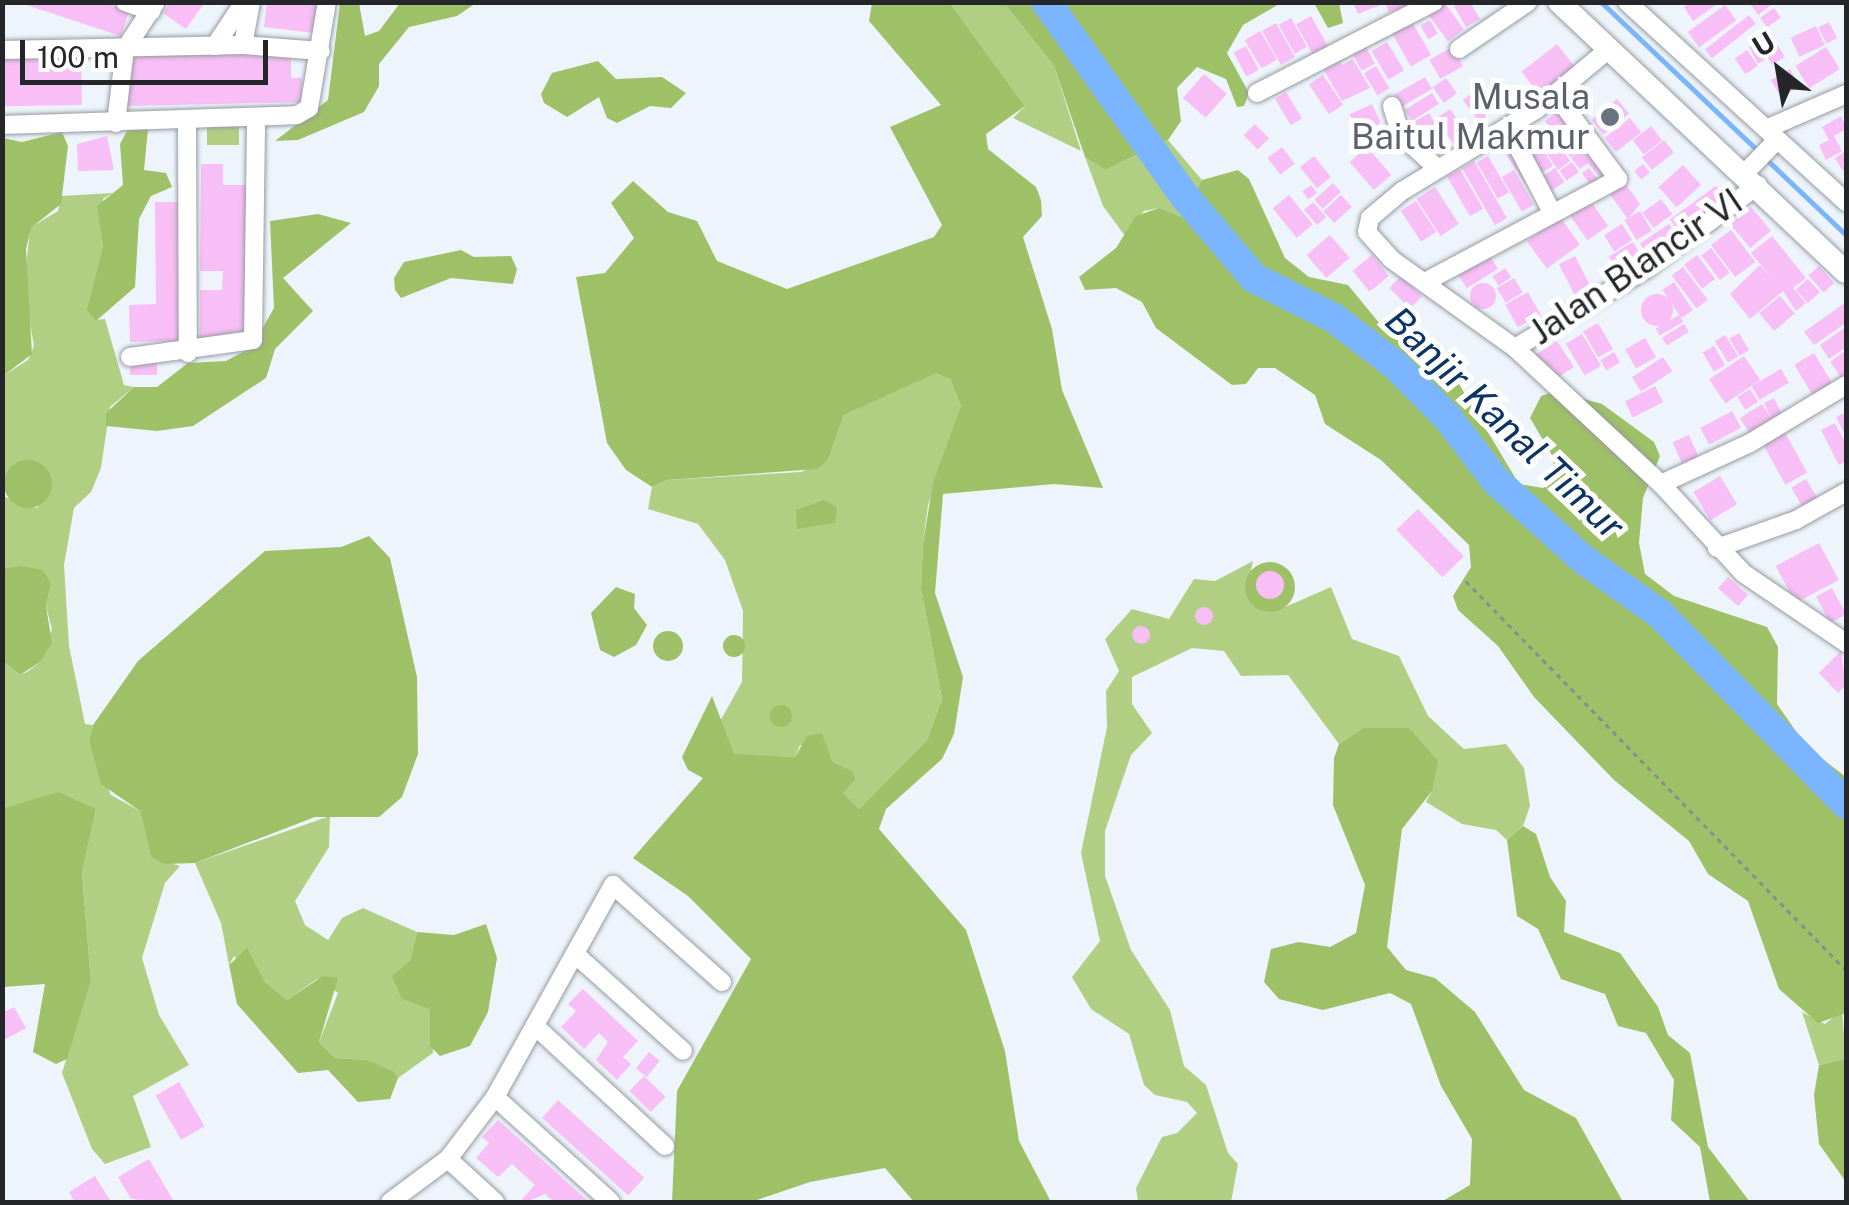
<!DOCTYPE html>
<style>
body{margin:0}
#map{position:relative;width:1849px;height:1205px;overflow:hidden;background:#edf4fb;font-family:"Public Sans",sans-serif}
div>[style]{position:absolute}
.green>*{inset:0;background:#b1cf83;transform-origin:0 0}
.forest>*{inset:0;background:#9ec067}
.round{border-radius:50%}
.stream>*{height:5px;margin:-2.5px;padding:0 2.5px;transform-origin:2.5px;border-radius:2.5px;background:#7bb5ff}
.river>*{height:30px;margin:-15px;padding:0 15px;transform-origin:15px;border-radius:15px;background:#7bb5ff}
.building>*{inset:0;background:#f8bef6;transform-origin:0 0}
.path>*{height:2.5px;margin-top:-1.25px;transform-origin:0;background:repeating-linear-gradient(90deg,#8a8e93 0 5px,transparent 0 10px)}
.roads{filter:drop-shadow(0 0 2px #959ba1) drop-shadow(0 0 2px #959ba1)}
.minor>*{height:18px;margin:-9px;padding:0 9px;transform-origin:9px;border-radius:9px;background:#fff}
.tertiary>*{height:22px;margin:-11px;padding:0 11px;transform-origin:11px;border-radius:11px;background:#fff}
.dots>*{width:28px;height:28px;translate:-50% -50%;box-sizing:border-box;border:5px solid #fff;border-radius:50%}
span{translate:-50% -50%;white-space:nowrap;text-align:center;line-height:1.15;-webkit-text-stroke:10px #fff;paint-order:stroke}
.worship-label{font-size:35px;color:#5b616d}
.right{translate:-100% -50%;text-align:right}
.street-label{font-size:35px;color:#242629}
.water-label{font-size:38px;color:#0d3563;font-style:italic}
.frame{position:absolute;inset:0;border:5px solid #242629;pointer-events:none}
.north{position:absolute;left:1729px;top:20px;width:100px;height:100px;-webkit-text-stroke:8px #fff;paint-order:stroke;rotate:329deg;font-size:28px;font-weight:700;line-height:40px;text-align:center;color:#242629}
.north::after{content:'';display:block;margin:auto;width:35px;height:45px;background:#242629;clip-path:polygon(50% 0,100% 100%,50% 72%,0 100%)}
.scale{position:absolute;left:20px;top:40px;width:248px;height:45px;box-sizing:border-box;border:5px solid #242629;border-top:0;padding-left:12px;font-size:30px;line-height:35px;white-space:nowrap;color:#242629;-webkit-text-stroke:8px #fff;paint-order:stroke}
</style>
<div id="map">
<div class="green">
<i style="clip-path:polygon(950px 3px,1004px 3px,1054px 66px,1081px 151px,1013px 118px,1025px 106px)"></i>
<i style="left:239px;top:122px;width:23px;height:32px;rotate:90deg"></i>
<i style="clip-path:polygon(1168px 140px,1202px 180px,1196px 195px,1183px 219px,1159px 208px,1144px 211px,1125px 236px,1103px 206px,1085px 157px,1105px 170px)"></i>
<i style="clip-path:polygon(113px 193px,103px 199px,103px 245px,89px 303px,96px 320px,105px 319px,124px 385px,134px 387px,110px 407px,101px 468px,91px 492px,74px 508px,64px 565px,69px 646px,85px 724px,93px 725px,89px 740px,111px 795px,140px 811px,151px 857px,180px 866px,165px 883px,142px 958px,159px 1015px,189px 1065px,133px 1096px,151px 1147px,105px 1164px,92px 1149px,62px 1073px,91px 981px,82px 871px,96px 809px,3px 809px,3px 661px,20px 675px,27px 672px,40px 662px,52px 629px,46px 606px,51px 584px,2px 569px,3px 488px,5px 497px,37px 508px,51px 489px,4px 476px,3px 485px,3px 376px,28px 360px,34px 346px,24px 288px,30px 228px,58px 211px,61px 196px)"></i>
<i style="clip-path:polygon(936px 372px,950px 379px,961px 406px,928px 505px,923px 544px,921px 588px,942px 699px,927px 740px,859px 809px,842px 793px,856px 779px,853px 771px,800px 745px,795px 757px,734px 755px,719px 723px,742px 682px,743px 611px,725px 560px,698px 524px,648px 509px,652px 487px,667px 480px,801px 472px,828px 460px,844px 415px)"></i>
<i style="clip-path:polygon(1253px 561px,1251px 570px,1285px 607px,1331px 587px,1352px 639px,1399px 656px,1428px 716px,1464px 749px,1506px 744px,1524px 768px,1530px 806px,1523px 826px,1507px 840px,1496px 830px,1462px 824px,1426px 802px,1432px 791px,1409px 728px,1363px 728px,1339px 744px,1288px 675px,1241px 676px,1224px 651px,1192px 648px,1132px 677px,1132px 704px,1152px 733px,1131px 755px,1105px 831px,1105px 876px,1131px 950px,1170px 1010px,1184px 1066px,1206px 1085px,1228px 1153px,1238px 1164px,1231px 1202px,1138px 1202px,1136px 1188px,1162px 1137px,1177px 1133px,1197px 1113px,1187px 1102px,1155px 1095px,1144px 1085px,1129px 1034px,1091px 1009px,1072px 977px,1100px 941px,1081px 853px,1107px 727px,1106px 691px,1119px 671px,1105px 639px,1132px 609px,1169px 619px,1194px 579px,1215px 581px)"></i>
<i style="clip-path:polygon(330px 816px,329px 847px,295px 901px,305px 925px,328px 940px,342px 918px,363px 908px,417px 932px,410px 961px,433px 1015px,433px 1053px,398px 1078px,367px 1060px,335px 1058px,319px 1042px,338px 993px,317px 979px,287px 1000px,234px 956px,229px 965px,221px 923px,195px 863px)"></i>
<i style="clip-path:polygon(1842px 1010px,1846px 1059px,1819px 1065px,1802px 1012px,1825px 1024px)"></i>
</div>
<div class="forest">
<i style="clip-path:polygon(340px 3px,359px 3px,365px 36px,379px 31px,400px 3px,476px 3px,457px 16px,409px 27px,379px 64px,379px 86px,364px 112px,298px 140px,275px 141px,328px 100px)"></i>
<i style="clip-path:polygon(872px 3px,950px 3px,1025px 106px,986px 134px,988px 149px,1036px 187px,1041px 200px,1042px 216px,1023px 237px,1052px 329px,1062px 390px,1103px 488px,1054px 484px,943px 494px,935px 593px,963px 677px,954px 734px,942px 759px,886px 809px,879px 829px,966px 930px,1005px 1051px,1019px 1141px,1051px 1202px,914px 1202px,885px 1168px,810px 1182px,751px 1202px,672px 1202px,677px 1091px,751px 959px,688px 896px,633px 858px,703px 778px,688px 770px,682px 757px,712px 696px,734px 754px,795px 757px,807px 736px,822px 733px,832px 761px,853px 771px,856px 779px,843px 793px,859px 809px,927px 740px,942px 699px,921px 588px,923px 544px,933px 483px,961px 406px,950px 379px,936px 373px,844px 415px,828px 460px,817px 469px,667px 480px,652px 487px,626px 470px,607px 443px,576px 277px,605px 273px,634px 238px,611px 203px,633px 181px,668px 212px,697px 221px,717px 261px,787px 289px,934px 237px,942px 225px,890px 127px,941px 105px,869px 21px)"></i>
<i style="clip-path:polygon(1004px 3px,1281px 3px,1243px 25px,1227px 53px,1249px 93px,1244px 106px,1237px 107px,1226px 79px,1197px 67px,1177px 88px,1181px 121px,1168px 140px,1105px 170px,1085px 157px,1054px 66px)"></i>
<i style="clip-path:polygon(1314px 3px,1339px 3px,1343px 23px,1328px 28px)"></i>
<i style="clip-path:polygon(598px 61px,616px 79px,662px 77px,686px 93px,671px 108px,650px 106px,617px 123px,607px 118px,599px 97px,567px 117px,544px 103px,541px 94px,552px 73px)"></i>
<i style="clip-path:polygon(128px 129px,148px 129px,144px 170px,166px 173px,172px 187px,151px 196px,139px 219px,135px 287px,96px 321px,87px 310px,103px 245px,97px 206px,123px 185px,120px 144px)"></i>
<i style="clip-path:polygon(62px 132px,68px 146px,61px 204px,31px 228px,26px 249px,32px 354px,3px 376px,3px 138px,22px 142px)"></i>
<i style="clip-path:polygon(1238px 170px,1249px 179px,1285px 258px,1309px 277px,1348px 285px,1380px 324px,1459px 384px,1519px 484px,1543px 488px,1555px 479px,1553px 457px,1530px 418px,1541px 396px,1556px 391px,1602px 404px,1654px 442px,1660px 456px,1643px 498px,1639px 543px,1645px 574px,1674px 596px,1767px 627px,1778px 647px,1777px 704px,1807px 747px,1846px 777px,1846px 1013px,1818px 1023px,1779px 989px,1748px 901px,1708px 874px,1689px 841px,1614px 780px,1534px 697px,1498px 646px,1458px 610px,1453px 596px,1471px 567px,1469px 545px,1381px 460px,1325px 424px,1315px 395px,1275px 368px,1258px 368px,1246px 384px,1232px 385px,1156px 328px,1142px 302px,1116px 288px,1085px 290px,1079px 277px,1116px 248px,1136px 216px,1159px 208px,1183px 218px,1202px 180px)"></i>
<i style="clip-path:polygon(318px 214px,351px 223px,283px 278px,313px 311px,275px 349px,266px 378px,193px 426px,157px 431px,106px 426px,106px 413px,134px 387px,157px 387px,188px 363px,226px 361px,252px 347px,274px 308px,270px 221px)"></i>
<i style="clip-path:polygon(461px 250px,474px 257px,511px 256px,517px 269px,513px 284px,451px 278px,401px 298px,395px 290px,394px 278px,404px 262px)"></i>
<i class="round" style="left:4px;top:460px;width:48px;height:48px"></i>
<i style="clip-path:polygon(824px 500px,837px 508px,835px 523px,797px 529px,796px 510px)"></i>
<i style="clip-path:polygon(369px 536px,390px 558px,417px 677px,418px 754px,402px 797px,379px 817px,315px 817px,195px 863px,164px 864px,151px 857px,140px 811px,101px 784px,89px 740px,93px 725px,138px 661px,265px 551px,341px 547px)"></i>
<i class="round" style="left:1245px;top:562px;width:50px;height:50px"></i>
<i style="clip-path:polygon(21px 566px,43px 570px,51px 584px,46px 606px,52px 643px,40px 662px,20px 675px,3px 661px,2px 569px)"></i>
<i style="clip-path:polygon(616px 587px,635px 594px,634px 608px,647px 625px,636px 645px,614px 657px,600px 650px,591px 613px)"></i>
<i class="round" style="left:653px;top:631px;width:30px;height:30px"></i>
<i class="round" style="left:723px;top:635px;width:22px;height:22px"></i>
<i class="round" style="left:770px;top:705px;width:22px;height:22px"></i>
<i style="clip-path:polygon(1363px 728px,1409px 728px,1438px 761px,1432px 791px,1402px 829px,1387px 947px,1406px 970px,1435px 978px,1475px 1012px,1524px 1090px,1576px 1118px,1623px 1202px,1441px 1202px,1470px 1185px,1472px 1139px,1441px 1086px,1411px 1004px,1390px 993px,1323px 1010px,1279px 999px,1264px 982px,1271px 949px,1299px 942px,1330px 947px,1356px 933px,1365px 885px,1333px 805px,1334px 758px,1339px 744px)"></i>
<i style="clip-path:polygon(58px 792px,96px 809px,82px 872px,91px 981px,67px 1059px,56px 1064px,33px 1052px,45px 984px,3px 987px,2px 809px)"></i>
<i style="clip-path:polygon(1523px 826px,1536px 834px,1550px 877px,1566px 901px,1564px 932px,1620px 953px,1658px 1007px,1668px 1035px,1690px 1053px,1708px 1147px,1750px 1202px,1710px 1202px,1700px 1147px,1671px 1120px,1674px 1080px,1646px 1033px,1618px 1026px,1605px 994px,1561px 979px,1538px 929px,1517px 916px,1507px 840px)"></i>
<i style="clip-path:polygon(486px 924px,497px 958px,488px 1012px,470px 1046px,440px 1056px,430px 1046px,430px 1009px,402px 999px,392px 976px,410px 961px,417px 932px,454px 935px)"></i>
<i style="clip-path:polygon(247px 948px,264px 981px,287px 1000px,323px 976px,338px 978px,319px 1042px,335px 1058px,367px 1060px,394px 1072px,398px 1078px,390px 1099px,358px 1102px,328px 1070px,298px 1073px,237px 1004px,229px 965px)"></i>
<i style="clip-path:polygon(1846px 1059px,1846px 1182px,1819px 1144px,1814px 1095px,1819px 1065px)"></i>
</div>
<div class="stream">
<i style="left:1601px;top:2px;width:218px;rotate:43.5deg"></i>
<i style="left:1766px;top:159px;width:110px;rotate:43.5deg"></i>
</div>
<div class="river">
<i style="left:1046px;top:2px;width:241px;rotate:54.5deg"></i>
<i style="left:1186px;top:198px;width:105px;rotate:49.6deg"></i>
<i style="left:1254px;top:278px;width:89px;rotate:26.6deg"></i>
<i style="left:1334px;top:318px;width:78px;rotate:37.7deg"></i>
<i style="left:1396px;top:366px;width:74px;rotate:45deg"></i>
<i style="left:1448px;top:418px;width:79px;rotate:52.7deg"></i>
<i style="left:1496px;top:481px;width:118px;rotate:41.9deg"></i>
<i style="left:1584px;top:560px;width:93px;rotate:35.4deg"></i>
<i style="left:1660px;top:614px;width:266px;rotate:45.6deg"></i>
</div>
<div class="building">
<i style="clip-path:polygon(102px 2px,129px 11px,121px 36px,20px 3px)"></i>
<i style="clip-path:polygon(171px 2px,205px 2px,186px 29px,163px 13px)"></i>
<i style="clip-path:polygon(267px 2px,318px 2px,314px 33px,264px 27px)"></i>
<i style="clip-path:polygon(1353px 2px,1421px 2px,1389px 12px,1385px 3px,1358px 14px)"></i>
<i style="left:1444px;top:2px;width:34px;height:20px;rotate:54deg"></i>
<i style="clip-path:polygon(1460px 2px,1470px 2px,1480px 19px,1466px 27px,1454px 6px)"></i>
<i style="clip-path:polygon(1690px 2px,1720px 2px,1693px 21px,1684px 7px)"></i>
<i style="clip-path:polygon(1749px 2px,1769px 2px,1771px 5px,1758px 15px)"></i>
<i style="left:1725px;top:5px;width:19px;height:46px;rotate:54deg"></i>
<i style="left:1774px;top:8px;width:12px;height:17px;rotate:55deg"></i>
<i style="left:1749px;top:15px;width:11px;height:56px;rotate:52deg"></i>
<i style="left:1311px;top:16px;width:35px;height:17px;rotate:61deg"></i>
<i style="left:1291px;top:18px;width:33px;height:14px;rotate:61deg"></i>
<i style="left:1430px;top:20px;width:16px;height:11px;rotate:60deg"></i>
<i style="left:1412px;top:22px;width:38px;height:23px;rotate:60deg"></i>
<i style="left:1829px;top:22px;width:18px;height:12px;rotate:63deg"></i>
<i style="left:1276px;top:23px;width:39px;height:16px;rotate:61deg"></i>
<i style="left:1816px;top:26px;width:21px;height:28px;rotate:65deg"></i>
<i style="left:1260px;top:31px;width:33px;height:18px;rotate:59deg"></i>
<i style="left:1770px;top:33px;width:28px;height:15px;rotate:58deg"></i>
<i style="left:1387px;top:42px;width:33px;height:18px;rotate:59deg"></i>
<i style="left:1756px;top:43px;width:19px;height:8px;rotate:62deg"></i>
<i style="left:1557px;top:44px;width:31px;height:45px;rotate:52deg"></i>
<i style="left:1246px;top:46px;width:27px;height:14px;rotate:62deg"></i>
<i style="left:1366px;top:47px;width:19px;height:15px;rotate:62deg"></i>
<i style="left:1452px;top:47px;width:22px;height:26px;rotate:60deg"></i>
<i style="left:1826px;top:47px;width:26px;height:36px;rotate:58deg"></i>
<i style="left:1747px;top:50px;width:19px;height:15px;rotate:55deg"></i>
<i style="clip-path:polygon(291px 53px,291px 78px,302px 78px,302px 102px,128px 106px,127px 56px)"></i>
<i style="left:81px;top:54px;width:51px;height:79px;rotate:89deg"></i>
<i style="clip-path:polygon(1337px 57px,1342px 65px,1353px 59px,1370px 88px,1342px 101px,1322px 67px)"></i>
<i style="left:1376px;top:66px;width:26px;height:14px;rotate:59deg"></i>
<i style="left:1790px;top:69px;width:20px;height:22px;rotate:60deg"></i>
<i style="left:1204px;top:74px;width:30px;height:32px;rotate:41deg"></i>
<i style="left:1323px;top:75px;width:36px;height:17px;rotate:56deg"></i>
<i style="left:1425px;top:77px;width:14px;height:35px;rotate:60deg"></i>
<i style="left:1446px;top:78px;width:19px;height:16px;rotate:55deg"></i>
<i style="left:1481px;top:86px;width:28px;height:23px;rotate:52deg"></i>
<i style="left:1286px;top:92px;width:31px;height:13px;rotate:59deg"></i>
<i style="left:1432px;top:93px;width:13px;height:32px;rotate:58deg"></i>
<i style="left:1617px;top:99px;width:19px;height:33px;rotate:51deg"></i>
<i style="left:1372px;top:104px;width:21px;height:25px;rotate:65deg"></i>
<i style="left:1450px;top:109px;width:32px;height:17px;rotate:55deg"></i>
<i style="left:1559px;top:110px;width:19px;height:18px;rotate:51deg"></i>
<i style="left:1429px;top:113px;width:35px;height:17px;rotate:59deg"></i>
<i style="clip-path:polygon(1841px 116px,1846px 129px,1834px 136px,1842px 151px,1826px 160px,1819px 145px,1829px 140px,1822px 127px)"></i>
<i style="left:1630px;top:118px;width:18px;height:32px;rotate:52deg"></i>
<i style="left:1255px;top:124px;width:20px;height:16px;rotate:45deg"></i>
<i style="left:1651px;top:126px;width:18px;height:23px;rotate:52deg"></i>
<i style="left:1575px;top:127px;width:20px;height:23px;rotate:49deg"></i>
<i style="clip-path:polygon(1552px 135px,1570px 161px,1558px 170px,1542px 147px,1553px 166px,1539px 174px,1525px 150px)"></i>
<i style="clip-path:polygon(107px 136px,114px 170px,78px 171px,77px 144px)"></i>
<i style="left:1664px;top:140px;width:16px;height:28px;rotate:52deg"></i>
<i style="clip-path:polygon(1589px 143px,1614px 170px,1602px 180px,1588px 163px,1580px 169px,1571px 158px)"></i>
<i style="left:1516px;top:145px;width:38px;height:13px;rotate:58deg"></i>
<i style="left:1282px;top:147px;width:21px;height:18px;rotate:53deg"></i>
<i style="left:1367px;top:147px;width:37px;height:23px;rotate:49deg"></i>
<i style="clip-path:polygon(1846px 151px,1846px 169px,1843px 171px,1835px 158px)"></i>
<i style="left:1314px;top:156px;width:27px;height:18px;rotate:51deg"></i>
<i style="left:1488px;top:156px;width:42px;height:13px;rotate:60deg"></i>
<i style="left:1474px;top:161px;width:66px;height:14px;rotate:60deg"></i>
<i style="left:1572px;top:162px;width:12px;height:15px;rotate:55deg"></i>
<i style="clip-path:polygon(201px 164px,223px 164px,223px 185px,246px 185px,245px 343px,200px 343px,200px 290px,222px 290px,223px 271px,200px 271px)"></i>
<i style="left:1643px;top:164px;width:11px;height:11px;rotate:52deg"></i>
<i style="left:1683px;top:165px;width:27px;height:33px;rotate:48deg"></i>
<i style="left:1555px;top:168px;width:17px;height:15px;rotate:57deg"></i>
<i style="left:1589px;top:168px;width:18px;height:9px;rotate:52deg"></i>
<i style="left:1460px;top:169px;width:46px;height:15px;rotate:60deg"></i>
<i style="left:1514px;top:170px;width:40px;height:14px;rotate:60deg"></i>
<i style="clip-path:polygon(1623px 181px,1640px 204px,1628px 219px,1608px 192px)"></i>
<i style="left:1333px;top:183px;width:12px;height:25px;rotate:48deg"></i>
<i style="left:1311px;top:185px;width:10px;height:11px;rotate:53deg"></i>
<i style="left:1716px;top:186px;width:22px;height:57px;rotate:54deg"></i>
<i style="left:1435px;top:187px;width:44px;height:22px;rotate:57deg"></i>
<i style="left:1289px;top:195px;width:38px;height:21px;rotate:51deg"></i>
<i style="left:1341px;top:195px;width:16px;height:24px;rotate:47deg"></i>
<i style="left:1589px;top:199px;width:33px;height:25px;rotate:55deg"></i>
<i style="left:1661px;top:199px;width:19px;height:23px;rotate:54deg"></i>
<i style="left:1416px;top:201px;width:37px;height:18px;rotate:57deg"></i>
<i style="clip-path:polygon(155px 202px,183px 202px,184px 341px,130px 342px,129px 305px,156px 304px)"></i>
<i style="left:1313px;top:202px;width:20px;height:12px;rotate:49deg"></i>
<i style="left:1751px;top:207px;width:31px;height:27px;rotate:50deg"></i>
<i style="left:1640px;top:211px;width:23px;height:18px;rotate:59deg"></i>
<i style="left:1560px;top:217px;width:34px;height:41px;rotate:54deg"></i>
<i style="left:1622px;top:224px;width:19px;height:21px;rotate:58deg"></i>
<i style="left:1669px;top:224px;width:11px;height:35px;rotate:56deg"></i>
<i style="left:1731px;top:230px;width:40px;height:25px;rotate:53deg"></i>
<i style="left:1330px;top:235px;width:30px;height:31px;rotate:49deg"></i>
<i style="clip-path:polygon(1772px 236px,1806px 278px,1793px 288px,1806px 303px,1796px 311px,1783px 291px,1750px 319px,1730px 294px,1760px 265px,1773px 279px,1751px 253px)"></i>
<i style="left:1633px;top:242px;width:12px;height:28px;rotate:59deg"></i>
<i style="left:1711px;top:248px;width:31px;height:12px;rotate:53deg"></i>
<i style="left:1372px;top:255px;width:27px;height:25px;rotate:51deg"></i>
<i style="left:1697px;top:255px;width:30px;height:16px;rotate:53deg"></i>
<i style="left:1490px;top:256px;width:15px;height:37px;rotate:58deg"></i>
<i style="left:1575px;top:256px;width:36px;height:18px;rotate:63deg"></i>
<i style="left:1819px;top:266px;width:23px;height:14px;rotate:49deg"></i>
<i style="left:1683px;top:267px;width:41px;height:14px;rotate:53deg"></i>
<i style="left:1505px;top:268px;width:11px;height:15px;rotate:56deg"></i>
<i style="left:1401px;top:276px;width:29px;height:17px;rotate:44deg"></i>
<i style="left:1514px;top:278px;width:17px;height:20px;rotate:59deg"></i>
<i style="left:1808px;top:279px;width:18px;height:16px;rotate:49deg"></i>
<i style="left:1674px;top:282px;width:34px;height:14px;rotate:56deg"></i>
<i class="round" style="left:1470px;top:283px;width:26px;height:26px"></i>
<i style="left:1528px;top:292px;width:26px;height:26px;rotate:61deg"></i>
<i class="round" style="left:1641px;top:294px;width:32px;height:32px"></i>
<i style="left:1780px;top:296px;width:23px;height:27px;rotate:50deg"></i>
<i style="clip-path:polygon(1846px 302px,1846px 323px,1814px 345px,1804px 332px)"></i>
<i style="left:1679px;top:315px;width:8px;height:27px;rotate:60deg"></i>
<i style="left:1598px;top:323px;width:30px;height:17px;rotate:60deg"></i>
<i style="left:1684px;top:324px;width:9px;height:26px;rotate:58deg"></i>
<i style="clip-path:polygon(1846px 327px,1846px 347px,1829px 359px,1820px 345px)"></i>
<i style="left:1739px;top:333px;width:20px;height:11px;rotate:60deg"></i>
<i style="left:1582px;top:334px;width:37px;height:19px;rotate:59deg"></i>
<i style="left:1725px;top:335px;width:25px;height:12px;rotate:58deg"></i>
<i style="left:1645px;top:338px;width:22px;height:23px;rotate:60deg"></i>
<i style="left:1557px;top:341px;width:31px;height:25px;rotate:57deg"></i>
<i style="left:1714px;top:346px;width:22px;height:13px;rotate:60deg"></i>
<i style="clip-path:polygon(1846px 350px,1846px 377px,1843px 380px,1830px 362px)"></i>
<i style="left:1614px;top:352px;width:12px;height:16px;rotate:59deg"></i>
<i style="left:1814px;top:353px;width:35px;height:23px;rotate:59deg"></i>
<i style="left:1744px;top:356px;width:29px;height:42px;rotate:56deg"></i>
<i style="left:1663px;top:357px;width:17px;height:37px;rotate:57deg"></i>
<i style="left:130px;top:359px;width:27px;height:16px"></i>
<i style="left:1781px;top:369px;width:16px;height:34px;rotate:60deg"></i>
<i style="left:1655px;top:386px;width:18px;height:34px;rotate:63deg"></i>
<i style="left:1750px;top:389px;width:15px;height:15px;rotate:58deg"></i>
<i style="clip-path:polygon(1774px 398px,1782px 414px,1750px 434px,1740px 418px,1762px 404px,1772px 419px,1764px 403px)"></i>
<i style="left:1732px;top:411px;width:19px;height:36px;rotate:62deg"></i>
<i style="clip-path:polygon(1846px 412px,1846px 437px,1836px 417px)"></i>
<i style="clip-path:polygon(1835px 423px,1846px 444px,1846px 461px,1839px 465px,1821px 430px)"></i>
<i style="left:1783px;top:429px;width:50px;height:25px;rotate:61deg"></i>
<i style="left:1689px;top:435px;width:24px;height:18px;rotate:66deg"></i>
<i style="left:1720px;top:476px;width:33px;height:31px;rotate:59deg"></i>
<i style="left:1806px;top:479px;width:24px;height:17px;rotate:60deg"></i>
<i style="left:1418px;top:509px;width:66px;height:30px;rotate:46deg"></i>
<i style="left:1819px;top:543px;width:42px;height:49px;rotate:62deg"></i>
<i class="round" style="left:1256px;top:571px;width:28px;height:28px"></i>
<i style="left:1728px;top:577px;width:27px;height:15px;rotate:42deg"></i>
<i style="left:1832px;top:588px;width:30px;height:18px;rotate:62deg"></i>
<i class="round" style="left:1195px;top:607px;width:18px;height:18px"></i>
<i class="round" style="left:1132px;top:626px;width:18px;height:18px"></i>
<i style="clip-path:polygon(1841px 651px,1846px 685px,1838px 693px,1819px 673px)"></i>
<i style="clip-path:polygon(583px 989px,638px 1041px,623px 1057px,631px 1064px,617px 1080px,596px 1060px,608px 1042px,599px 1033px,584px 1049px,561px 1027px,576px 1011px,568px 1004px)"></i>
<i style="clip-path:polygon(14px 1007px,26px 1028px,2px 1041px,2px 1013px)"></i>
<i style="left:649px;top:1052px;width:14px;height:21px;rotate:39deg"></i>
<i style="left:644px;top:1076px;width:30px;height:21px;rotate:44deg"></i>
<i style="left:179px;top:1082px;width:51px;height:27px;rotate:60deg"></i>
<i style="left:558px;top:1100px;width:116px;height:24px;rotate:42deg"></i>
<i style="clip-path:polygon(498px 1120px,528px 1147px,589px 1202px,554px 1202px,545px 1194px,526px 1202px,522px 1199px,535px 1185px,512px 1164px,498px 1177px,476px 1158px,489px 1143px,482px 1137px)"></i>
<i style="clip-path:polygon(149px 1159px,170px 1195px,174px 1202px,131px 1199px,118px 1177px)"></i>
<i style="clip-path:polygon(95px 1176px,111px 1202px,75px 1202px,69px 1192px)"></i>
</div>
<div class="path">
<i style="left:1466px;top:581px;width:544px;rotate:45.67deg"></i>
</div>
<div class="roads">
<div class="minor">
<i style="left:125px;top:2px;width:28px;rotate:19deg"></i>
<i style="left:1627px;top:2px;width:297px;rotate:42.4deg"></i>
<i style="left:243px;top:45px;width:44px;rotate:-79.5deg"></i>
<i style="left:215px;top:46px;width:53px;rotate:-56.6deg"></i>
<i style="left:1459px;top:49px;width:83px;rotate:-34.3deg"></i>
<i style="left:1609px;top:49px;width:94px;rotate:140.2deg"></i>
<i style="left:1537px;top:109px;width:158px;rotate:148.7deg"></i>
<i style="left:1402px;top:191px;width:42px;rotate:139.8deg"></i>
<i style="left:1370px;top:218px;width:14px;rotate:102deg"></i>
<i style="left:1367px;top:232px;width:36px;rotate:48deg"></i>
<i style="left:1391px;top:259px;width:153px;rotate:35.7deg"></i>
<i style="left:1515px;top:348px;width:200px;rotate:43deg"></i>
<i style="left:1661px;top:484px;width:121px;rotate:47.3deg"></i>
<i style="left:1743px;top:573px;width:125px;rotate:34.2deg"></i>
<i style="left:2px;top:50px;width:241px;rotate:-1.2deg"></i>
<i style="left:243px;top:45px;width:78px;rotate:4.4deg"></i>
<i style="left:1257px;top:93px;width:199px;rotate:-27.2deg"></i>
<i style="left:1392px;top:106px;width:30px;rotate:73deg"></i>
<i style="left:1401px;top:135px;width:49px;rotate:42.5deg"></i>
<i style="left:187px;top:121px;width:232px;rotate:89.8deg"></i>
<i style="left:116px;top:123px;width:75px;rotate:-83.1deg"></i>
<i style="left:125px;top:49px;width:56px;rotate:-56.6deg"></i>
<i style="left:2px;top:125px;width:295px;rotate:-1.9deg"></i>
<i style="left:297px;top:115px;width:14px;rotate:-30deg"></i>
<i style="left:309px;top:108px;width:108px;rotate:-80.4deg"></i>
<i style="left:1508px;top:128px;width:95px;rotate:62.4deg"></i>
<i style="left:1766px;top:129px;width:87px;rotate:-23.6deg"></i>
<i style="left:1744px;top:174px;width:47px;rotate:-45.9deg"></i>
<i style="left:1425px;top:282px;width:219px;rotate:-28.1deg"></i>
<i style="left:1618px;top:179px;width:104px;rotate:-126.4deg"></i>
<i style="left:1515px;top:348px;width:153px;rotate:-31.1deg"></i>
<i style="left:1646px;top:269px;width:140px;rotate:-36.9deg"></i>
<i style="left:130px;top:357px;width:124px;rotate:-7.9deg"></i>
<i style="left:253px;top:340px;width:221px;rotate:-89.2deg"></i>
<i style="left:1661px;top:484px;width:98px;rotate:-24.7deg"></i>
<i style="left:1750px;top:443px;width:112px;rotate:-31.1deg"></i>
<i style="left:1717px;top:548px;width:84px;rotate:-19.5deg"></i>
<i style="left:1796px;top:520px;width:57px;rotate:-29.2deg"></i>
<i style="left:575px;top:954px;width:145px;rotate:41.9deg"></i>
<i style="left:535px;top:1026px;width:177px;rotate:42.7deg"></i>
<i style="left:495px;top:1097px;width:156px;rotate:42.2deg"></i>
<i style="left:448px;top:1159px;width:64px;rotate:42.5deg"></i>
<i style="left:390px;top:1202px;width:72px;rotate:-36.6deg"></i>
<i style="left:448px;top:1159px;width:78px;rotate:-52.8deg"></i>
<i style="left:495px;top:1097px;width:243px;rotate:-60.9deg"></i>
<i style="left:613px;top:885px;width:146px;rotate:41.7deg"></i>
</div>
<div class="tertiary">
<i style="left:1559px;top:2px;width:394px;rotate:43.3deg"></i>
</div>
</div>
<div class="dots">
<i style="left:1610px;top:117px;background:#6b7280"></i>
</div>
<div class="worship-label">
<span class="right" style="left:1590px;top:117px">Musala<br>Baitul Makmur</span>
</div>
<div class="street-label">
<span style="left:1636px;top:267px;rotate:-34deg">Jalan Blancir VI</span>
</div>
<div class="water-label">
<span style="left:1505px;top:423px;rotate:44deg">Banjir Kanal Timur</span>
</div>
<div class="frame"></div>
<div class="north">U</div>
<div class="scale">100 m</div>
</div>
